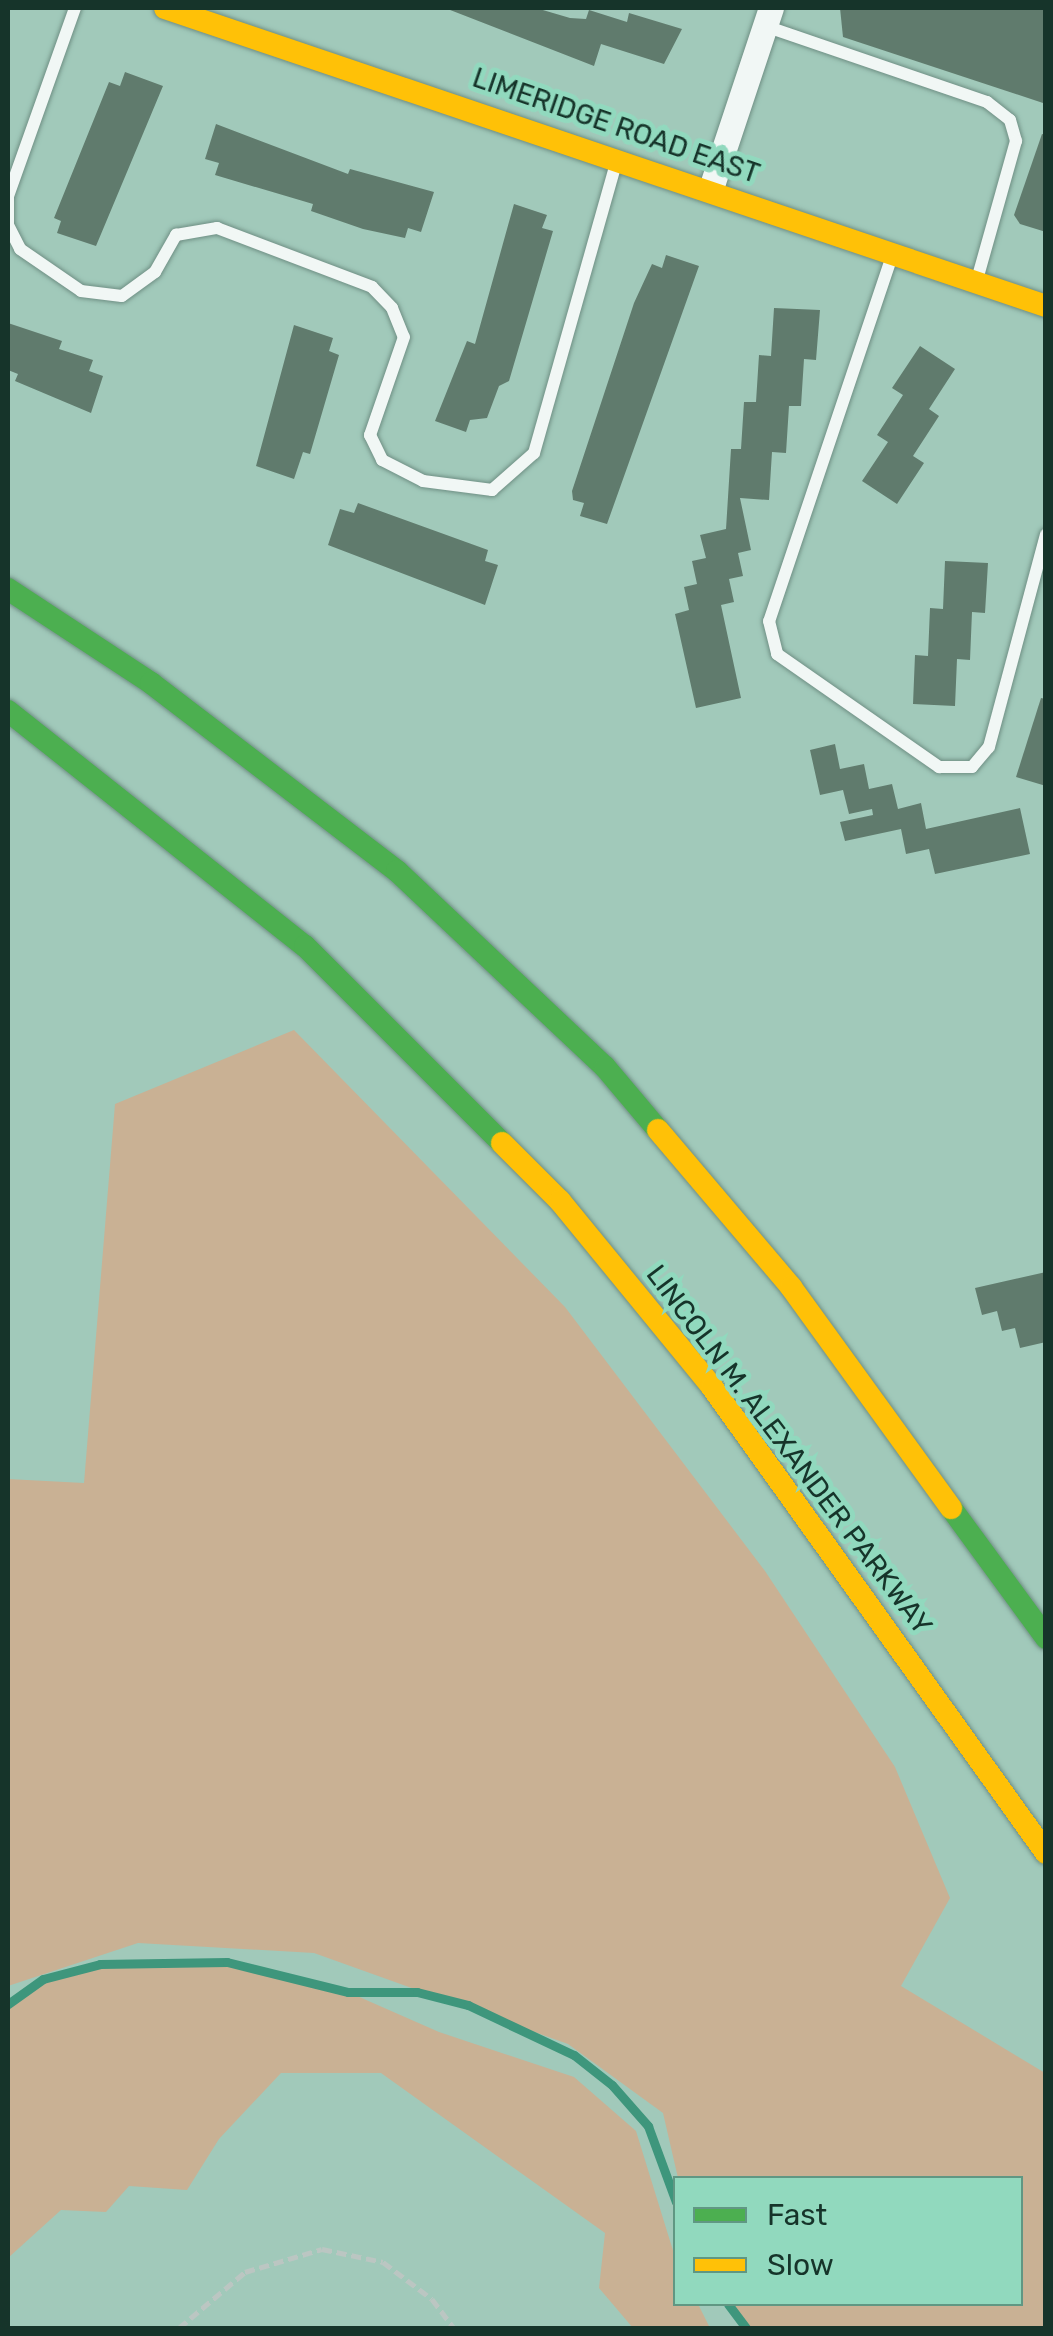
<!DOCTYPE html>
<style>
body{margin:0}
#map{position:relative;width:1053px;height:2336px;overflow:hidden;background:#a1c9ba;font-family:Rubik,sans-serif}
div>[style]{position:absolute}
.green>*{inset:0;background:#c9b194}
.stream>*{height:9px;margin:-4.5px;padding:0 4.5px;transform-origin:4.5px;border-radius:4.5px;background:#3e967c}
.building>*{inset:0;background:#607b6d}
.path>*{height:5px;margin-top:-2.5px;transform-origin:0;background:repeating-linear-gradient(90deg,#bbc6c2 0 10px,transparent 0 15px)}
.roads{filter:drop-shadow(0 0 2px #6f8f84) drop-shadow(0 0 2px #6f8f84)}
.lane>*{height:12px;margin:-6px;padding:0 6px;transform-origin:6px;border-radius:6px;background:#f1f7f5}
.street>*{height:25px;margin:-12.5px;padding:0 12.5px;transform-origin:12.5px;border-radius:12.5px;background:#f1f7f5}
.fast>*{height:22px;margin:-11px;padding:0 11px;transform-origin:11px;border-radius:11px;background:#4caf50}
.slow>*{height:22px;margin:-11px;padding:0 11px;transform-origin:11px;border-radius:11px;background:#ffc107}
span{translate:-50% -50%;white-space:nowrap;text-align:center;line-height:1.15;-webkit-text-stroke:10px #91d9be;paint-order:stroke}
.street-label{font-size:28px;color:#16342a}
.frame{position:absolute;inset:0;border:10px solid #16342a;pointer-events:none}
.legend{position:absolute;left:673px;top:2176px;width:350px;height:130px;box-sizing:border-box;background:#91d9be;border:2px solid #609783;margin:0;padding:12px 18px;list-style:none;font-size:30px;color:#16342a}
.legend li{display:flex;align-items:center;gap:20px;height:50px}
.legend b{width:50px;border:2px solid #609783}
</style>
<div id="map">
<div class="green">
<i style="clip-path:polygon(294px 1030px,565px 1307px,765px 1571px,895px 1767px,950px 1898px,901px 1986px,1045px 2073px,1045px 2328px,746px 2328px,728px 2304px,1020px 2304px,1020px 2178px,678px 2178px,663px 2113px,568px 2044px,314px 1953px,138px 1943px,8px 1986px,8px 1479px,84px 1483px,115px 1104px)"></i>
<i style="clip-path:polygon(227px 1962px,348px 1992px,439px 2032px,574px 2077px,636px 2131px,675px 2257px,676px 2304px,698px 2304px,710px 2328px,633px 2328px,599px 2288px,605px 2233px,381px 2073px,281px 2073px,219px 2139px,187px 2190px,129px 2186px,106px 2212px,61px 2210px,8px 2258px,8px 2008px,43px 1979px,100px 1964px)"></i>
</div>
<div class="stream">
<i style="left:8px;top:2004px;width:43px;rotate:-35.5deg"></i>
<i style="left:43px;top:1979px;width:59px;rotate:-14.7deg"></i>
<i style="left:100px;top:1964px;width:127px;rotate:-0.9deg"></i>
<i style="left:227px;top:1962px;width:125px;rotate:13.9deg"></i>
<i style="left:348px;top:1992px;width:69px"></i>
<i style="left:417px;top:1992px;width:53px;rotate:14.3deg"></i>
<i style="left:468px;top:2005px;width:117px;rotate:25.3deg"></i>
<i style="left:574px;top:2055px;width:48px;rotate:38.3deg"></i>
<i style="left:612px;top:2085px;width:55px;rotate:48.7deg"></i>
<i style="left:648px;top:2126px;width:81px;rotate:69.8deg"></i>
<i style="left:728px;top:2304px;width:30px;rotate:53deg"></i>
</div>
<div class="building">
<i style="clip-path:polygon(445px 8px,536px 8px,570px 18px,586px 19px,589px 10px,627px 22px,629px 13px,682px 29px,664px 64px,601px 44px,594px 66px)"></i>
<i style="clip-path:polygon(840px 8px,1046px 8px,1046px 104px,843px 37px)"></i>
<i style="clip-path:polygon(125px 72px,163px 86px,96px 246px,57px 233px,61px 221px,54px 218px,109px 82px,120px 86px)"></i>
<i style="clip-path:polygon(216px 124px,348px 174px,350px 169px,434px 192px,421px 232px,408px 228px,405px 238px,363px 229px,311px 211px,313px 204px,215px 175px,219px 163px,205px 159px)"></i>
<i style="clip-path:polygon(1042px 134px,1046px 135px,1046px 232px,1020px 224px,1014px 215px)"></i>
<i style="clip-path:polygon(514px 204px,547px 215px,542px 228px,553px 231px,509px 381px,499px 386px,487px 418px,470px 420px,466px 432px,435px 421px,467px 341px,475px 344px)"></i>
<i style="clip-path:polygon(666px 255px,699px 266px,607px 524px,580px 516px,584px 503px,573px 500px,572px 491px,634px 303px,652px 264px,662px 268px)"></i>
<i style="clip-path:polygon(774px 308px,820px 310px,816px 360px,804px 359px,801px 406px,789px 406px,786px 453px,772px 452px,769px 500px,740px 498px,751px 550px,738px 553px,743px 576px,729px 579px,734px 602px,721px 605px,741px 698px,696px 708px,675px 614px,689px 610px,684px 587px,697px 584px,692px 561px,706px 558px,700px 535px,726px 529px,731px 449px,741px 449px,744px 402px,756px 402px,759px 355px,771px 356px)"></i>
<i style="clip-path:polygon(8px 323px,62px 341px,59px 349px,93px 360px,89px 371px,103px 376px,91px 413px,15px 381px,18px 374px,8px 370px)"></i>
<i style="clip-path:polygon(294px 325px,333px 338px,329px 351px,339px 355px,310px 454px,303px 452px,294px 479px,256px 466px)"></i>
<i style="clip-path:polygon(920px 346px,955px 369px,929px 409px,939px 416px,913px 456px,924px 463px,897px 504px,862px 481px,888px 442px,877px 435px,903px 395px,892px 388px)"></i>
<i style="clip-path:polygon(358px 503px,488px 550px,485px 561px,498px 565px,485px 605px,328px 545px,340px 509px,354px 513px)"></i>
<i style="clip-path:polygon(945px 561px,988px 563px,985px 613px,972px 612px,970px 660px,957px 659px,955px 706px,913px 704px,915px 655px,928px 656px,930px 608px,943px 609px)"></i>
<i style="clip-path:polygon(1041px 698px,1046px 699px,1046px 786px,1016px 777px)"></i>
<i style="clip-path:polygon(835px 744px,840px 769px,864px 764px,869px 789px,892px 784px,898px 809px,921px 803px,926px 829px,1020px 808px,1030px 854px,935px 874px,929px 849px,906px 854px,901px 829px,845px 841px,840px 822px,873px 815px,872px 809px,849px 814px,843px 790px,820px 795px,810px 750px)"></i>
<i style="clip-path:polygon(1046px 1272px,1046px 1342px,1020px 1348px,1015px 1328px,1002px 1331px,997px 1311px,982px 1315px,975px 1288px)"></i>
</div>
<div class="path">
<i style="left:179px;top:2328px;width:87px;rotate:-40.3deg"></i>
<i style="left:245px;top:2272px;width:80px;rotate:-16.6deg"></i>
<i style="left:322px;top:2249px;width:62px;rotate:12deg"></i>
<i style="left:383px;top:2262px;width:61px;rotate:37.1deg"></i>
<i style="left:432px;top:2299px;width:36px;rotate:53deg"></i>
</div>
<div class="roads">
<div class="lane">
<i style="left:75px;top:8px;width:200px;rotate:109.6deg"></i>
<i style="left:8px;top:196px;width:29px;rotate:90deg"></i>
<i style="left:8px;top:225px;width:27px;rotate:63deg"></i>
<i style="left:20px;top:249px;width:74px;rotate:34.5deg"></i>
<i style="left:81px;top:291px;width:41px;rotate:7deg"></i>
<i style="left:122px;top:296px;width:41px;rotate:-36deg"></i>
<i style="left:155px;top:272px;width:43px;rotate:-60.4deg"></i>
<i style="left:176px;top:235px;width:42px;rotate:-9.7deg"></i>
<i style="left:217px;top:228px;width:166px;rotate:20.8deg"></i>
<i style="left:372px;top:287px;width:29px;rotate:46deg"></i>
<i style="left:392px;top:308px;width:31px;rotate:68deg"></i>
<i style="left:404px;top:337px;width:104px;rotate:109.1deg"></i>
<i style="left:370px;top:435px;width:28px;rotate:64deg"></i>
<i style="left:382px;top:460px;width:46px;rotate:27.1deg"></i>
<i style="left:423px;top:481px;width:70px;rotate:7.4deg"></i>
<i style="left:492px;top:490px;width:56px;rotate:-41.4deg"></i>
<i style="left:534px;top:453px;width:300px;rotate:-74.2deg"></i>
<i style="left:765px;top:26px;width:235px;rotate:18.9deg"></i>
<i style="left:987px;top:102px;width:29px;rotate:38deg"></i>
<i style="left:1010px;top:120px;width:22px;rotate:74deg"></i>
<i style="left:1016px;top:141px;width:144px;rotate:105.7deg"></i>
<i style="left:891px;top:259px;width:382px;rotate:108.6deg"></i>
<i style="left:769px;top:621px;width:34px;rotate:76deg"></i>
<i style="left:777px;top:654px;width:198px;rotate:34.9deg"></i>
<i style="left:939px;top:767px;width:33px"></i>
<i style="left:972px;top:767px;width:26px;rotate:-50deg"></i>
<i style="left:989px;top:747px;width:220px;rotate:-75deg"></i>
</div>
<div class="street">
<i style="left:711px;top:188px;width:190px;rotate:-71.6deg"></i>
</div>
<div class="fast">
<i style="left:8px;top:589px;width:171px;rotate:33.3deg"></i>
<i style="left:151px;top:683px;width:310px;rotate:37.4deg"></i>
<i style="left:397px;top:871px;width:286px;rotate:43.3deg"></i>
<i style="left:605px;top:1067px;width:82px;rotate:49.9deg"></i>
<i style="left:8px;top:711px;width:379px;rotate:38.4deg"></i>
<i style="left:305px;top:946px;width:279px;rotate:45deg"></i>
<i style="left:951px;top:1508px;width:161px;rotate:53.8deg"></i>
</div>
<div class="slow">
<i style="left:165px;top:8px;width:930px;rotate:18.69deg"></i>
<i style="left:658px;top:1130px;width:206px;rotate:49.7deg"></i>
<i style="left:791px;top:1287px;width:273px;rotate:54.1deg"></i>
<i style="left:502px;top:1143px;width:82px;rotate:45deg"></i>
<i style="left:560px;top:1201px;width:240px;rotate:50.7deg"></i>
<i style="left:712px;top:1387px;width:573px;rotate:54.37deg"></i>
</div>
</div>
<div class="street-label">
<span style="left:616px;top:126px;rotate:19deg">LIMERIDGE ROAD EAST</span>
<span style="left:789px;top:1450px;rotate:53deg">LINCOLN M. ALEXANDER PARKWAY</span>
</div>
<div class="frame"></div>
<ul class="legend">
<li><b style="height:12px;background:#4caf50"></b>Fast</li>
<li><b style="height:12px;background:#ffc107"></b>Slow</li>
</ul>
</div>
